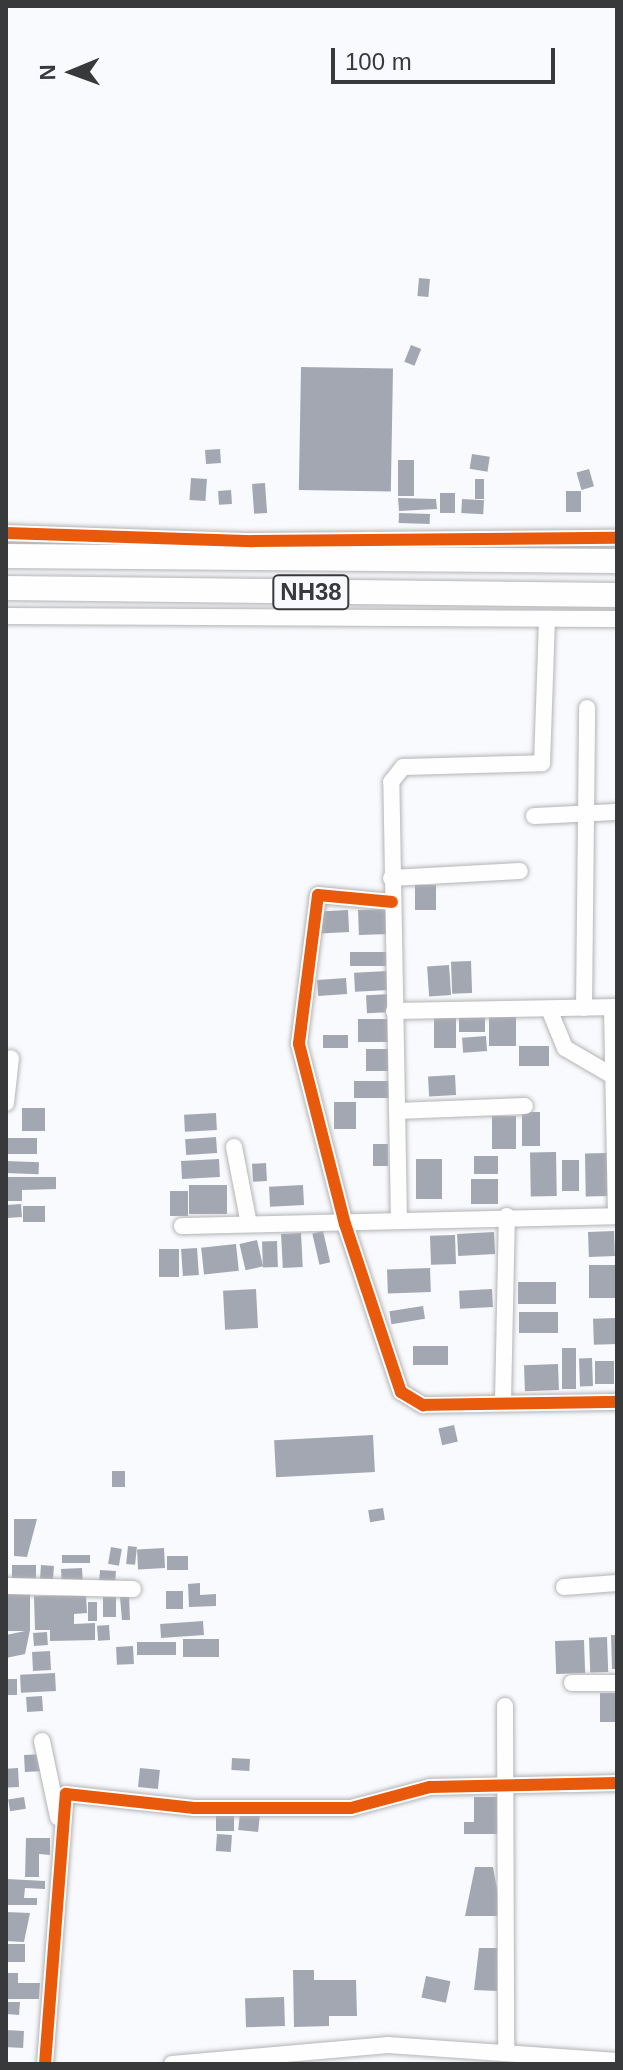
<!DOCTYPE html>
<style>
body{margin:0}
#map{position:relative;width:623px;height:2070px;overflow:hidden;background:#f9fafd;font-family:Arial,sans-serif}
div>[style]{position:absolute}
.building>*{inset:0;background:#a3a7b2;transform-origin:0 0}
.roads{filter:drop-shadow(0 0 2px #b4b4b6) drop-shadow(0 0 2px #b4b4b6)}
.minor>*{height:16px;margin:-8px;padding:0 8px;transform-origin:8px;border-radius:8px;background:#fefeff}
.highway>*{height:24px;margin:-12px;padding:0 12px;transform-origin:12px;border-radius:12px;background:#fefeff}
.cycleway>*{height:12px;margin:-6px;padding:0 6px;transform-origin:6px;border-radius:6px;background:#e8590c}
span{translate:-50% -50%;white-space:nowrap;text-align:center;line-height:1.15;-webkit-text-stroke:8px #f8f9fe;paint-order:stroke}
.shield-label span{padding:2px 6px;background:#f8f9fe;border:2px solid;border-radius:6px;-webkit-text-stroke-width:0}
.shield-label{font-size:24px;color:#38393a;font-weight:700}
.frame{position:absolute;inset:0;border:8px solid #38393a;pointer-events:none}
.north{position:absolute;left:32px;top:32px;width:80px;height:80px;-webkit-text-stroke:6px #f8f9fe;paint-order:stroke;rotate:269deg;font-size:22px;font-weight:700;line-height:32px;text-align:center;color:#38393a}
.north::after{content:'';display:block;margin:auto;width:28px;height:36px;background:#38393a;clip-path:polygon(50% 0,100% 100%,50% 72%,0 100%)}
.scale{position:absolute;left:331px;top:48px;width:224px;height:36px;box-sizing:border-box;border:4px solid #38393a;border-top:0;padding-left:10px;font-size:24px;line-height:28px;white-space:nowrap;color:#38393a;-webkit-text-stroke:6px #f8f9fe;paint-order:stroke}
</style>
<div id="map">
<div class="building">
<i style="left:419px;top:278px;width:11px;height:18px;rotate:5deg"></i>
<i style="left:411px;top:345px;width:11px;height:18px;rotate:22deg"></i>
<i style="left:301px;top:367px;width:92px;height:123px;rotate:1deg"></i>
<i style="left:220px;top:449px;width:14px;height:15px;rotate:86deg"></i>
<i style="left:472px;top:454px;width:18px;height:15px;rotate:9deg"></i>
<i style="left:398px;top:460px;width:16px;height:36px"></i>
<i style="left:589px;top:469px;width:18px;height:13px;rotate:74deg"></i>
<i style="left:191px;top:478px;width:16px;height:22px;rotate:4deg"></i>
<i style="left:475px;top:479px;width:9px;height:20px"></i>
<i style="left:265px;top:483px;width:30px;height:13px;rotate:86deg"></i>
<i style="left:231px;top:490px;width:14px;height:13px;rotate:86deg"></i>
<i style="left:566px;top:491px;width:15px;height:21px"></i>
<i style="left:440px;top:493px;width:15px;height:20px"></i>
<i style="clip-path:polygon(398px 498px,436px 499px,437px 509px,399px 511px)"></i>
<i style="left:462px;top:499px;width:22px;height:14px;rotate:3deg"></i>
<i style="left:399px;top:513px;width:31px;height:10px;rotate:2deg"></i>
<i style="left:415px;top:885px;width:21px;height:25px"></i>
<i style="left:388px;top:909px;width:25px;height:30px;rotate:88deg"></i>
<i style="left:348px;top:910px;width:22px;height:29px;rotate:87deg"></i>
<i style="left:390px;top:952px;width:14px;height:40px;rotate:90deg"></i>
<i style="left:471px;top:961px;width:32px;height:20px;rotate:88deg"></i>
<i style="left:449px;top:965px;width:30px;height:22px;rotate:86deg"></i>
<i style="left:388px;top:971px;width:19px;height:34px;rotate:87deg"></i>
<i style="left:346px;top:978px;width:16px;height:29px;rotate:86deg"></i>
<i style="left:391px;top:994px;width:18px;height:25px;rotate:87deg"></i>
<i style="left:489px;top:1014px;width:27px;height:32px"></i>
<i style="left:459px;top:1016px;width:26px;height:16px"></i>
<i style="left:434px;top:1017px;width:22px;height:31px"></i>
<i style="left:392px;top:1019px;width:23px;height:34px;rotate:90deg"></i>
<i style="left:348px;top:1035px;width:13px;height:25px;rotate:90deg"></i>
<i style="left:486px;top:1036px;width:15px;height:24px;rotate:86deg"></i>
<i style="left:549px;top:1046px;width:20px;height:30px;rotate:90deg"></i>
<i style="left:366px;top:1049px;width:26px;height:22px"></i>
<i style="left:455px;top:1075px;width:20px;height:27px;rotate:87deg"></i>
<i style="left:389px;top:1081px;width:17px;height:35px;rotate:90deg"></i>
<i style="left:334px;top:1102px;width:22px;height:27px"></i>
<i style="left:22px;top:1108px;width:23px;height:23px"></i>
<i style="left:522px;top:1112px;width:18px;height:34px"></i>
<i style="left:216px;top:1113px;width:17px;height:32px;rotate:87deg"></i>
<i style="left:516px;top:1116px;width:33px;height:24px;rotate:90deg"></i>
<i style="left:216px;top:1137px;width:16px;height:31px;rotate:86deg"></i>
<i style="left:7px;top:1138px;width:30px;height:16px"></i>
<i style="left:373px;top:1144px;width:15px;height:22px"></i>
<i style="left:556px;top:1152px;width:44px;height:26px;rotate:89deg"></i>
<i style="left:607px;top:1153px;width:43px;height:22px;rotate:89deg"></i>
<i style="left:474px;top:1156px;width:24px;height:18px"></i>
<i style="left:219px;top:1159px;width:18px;height:38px;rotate:87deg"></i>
<i style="left:416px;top:1159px;width:26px;height:40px"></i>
<i style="left:562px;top:1160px;width:17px;height:31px"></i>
<i style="left:6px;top:1161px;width:33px;height:12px;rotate:2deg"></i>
<i style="left:266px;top:1163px;width:18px;height:14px;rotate:87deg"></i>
<i style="clip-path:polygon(6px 1177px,56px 1177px,56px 1189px,22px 1190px,22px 1201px,6px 1201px)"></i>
<i style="left:471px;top:1179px;width:27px;height:25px"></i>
<i style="left:189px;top:1185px;width:38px;height:29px"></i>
<i style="left:303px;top:1185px;width:20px;height:34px;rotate:87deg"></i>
<i style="left:170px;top:1191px;width:18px;height:25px"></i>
<i style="left:21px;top:1204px;width:13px;height:15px;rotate:86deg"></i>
<i style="left:23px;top:1206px;width:22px;height:16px"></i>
<i style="left:323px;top:1231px;width:32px;height:11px;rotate:77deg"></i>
<i style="left:614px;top:1231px;width:25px;height:26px;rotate:88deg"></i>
<i style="left:494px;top:1232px;width:22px;height:37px;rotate:87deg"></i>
<i style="left:301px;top:1233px;width:34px;height:20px;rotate:87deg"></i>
<i style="left:455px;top:1235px;width:29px;height:25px;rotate:88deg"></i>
<i style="left:257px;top:1240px;width:27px;height:18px;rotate:77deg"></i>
<i style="left:277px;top:1241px;width:26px;height:15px;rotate:88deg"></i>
<i style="left:236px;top:1244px;width:27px;height:35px;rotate:84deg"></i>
<i style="left:197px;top:1248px;width:27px;height:16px;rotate:86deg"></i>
<i style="left:159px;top:1249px;width:20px;height:28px"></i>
<i style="left:589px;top:1265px;width:26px;height:33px"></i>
<i style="left:430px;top:1268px;width:24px;height:43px;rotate:88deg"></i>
<i style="left:556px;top:1282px;width:22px;height:38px;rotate:90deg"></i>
<i style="left:256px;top:1289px;width:39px;height:33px;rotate:87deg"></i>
<i style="left:492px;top:1289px;width:18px;height:33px;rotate:87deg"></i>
<i style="left:423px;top:1306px;width:13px;height:34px;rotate:81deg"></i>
<i style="left:519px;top:1312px;width:39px;height:21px"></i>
<i style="left:616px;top:1318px;width:26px;height:23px;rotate:88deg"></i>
<i style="left:413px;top:1346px;width:35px;height:19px"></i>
<i style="left:562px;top:1348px;width:14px;height:41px"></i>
<i style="left:592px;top:1358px;width:28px;height:13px;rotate:88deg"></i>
<i style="left:595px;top:1361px;width:19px;height:23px"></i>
<i style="left:558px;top:1364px;width:26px;height:34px;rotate:88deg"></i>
<i style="left:454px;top:1425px;width:17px;height:16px;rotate:77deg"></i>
<i style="left:373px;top:1435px;width:37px;height:99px;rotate:87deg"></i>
<i style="left:112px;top:1471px;width:13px;height:16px"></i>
<i style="left:383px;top:1508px;width:12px;height:15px;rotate:81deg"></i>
<i style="clip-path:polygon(14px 1519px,37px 1519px,27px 1557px,14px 1556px)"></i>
<i style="left:128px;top:1546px;width:9px;height:18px;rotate:6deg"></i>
<i style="left:111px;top:1547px;width:11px;height:17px;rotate:10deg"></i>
<i style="left:164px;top:1548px;width:20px;height:27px;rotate:87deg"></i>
<i style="left:62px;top:1555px;width:28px;height:8px"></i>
<i style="left:167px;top:1556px;width:21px;height:14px"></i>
<i style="left:12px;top:1565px;width:24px;height:21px"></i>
<i style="left:41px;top:1565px;width:13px;height:20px;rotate:4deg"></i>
<i style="left:82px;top:1568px;width:18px;height:21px;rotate:87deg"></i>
<i style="left:100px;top:1570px;width:16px;height:15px;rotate:4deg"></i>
<i style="clip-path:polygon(200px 1583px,200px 1595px,216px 1594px,216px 1606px,189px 1607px,188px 1584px)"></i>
<i style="left:166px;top:1591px;width:17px;height:18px"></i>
<i style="left:6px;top:1593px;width:24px;height:38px"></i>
<i style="clip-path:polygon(86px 1595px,87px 1613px,74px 1614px,74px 1624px,95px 1623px,95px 1640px,50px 1641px,50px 1630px,35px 1630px,34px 1596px)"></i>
<i style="clip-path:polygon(129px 1596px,130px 1620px,122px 1620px,120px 1597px)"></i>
<i style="left:103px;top:1597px;width:13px;height:20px"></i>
<i style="left:88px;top:1602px;width:9px;height:19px"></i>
<i style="left:203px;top:1621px;width:14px;height:43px;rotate:86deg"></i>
<i style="left:109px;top:1625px;width:15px;height:12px;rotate:86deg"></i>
<i style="clip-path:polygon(30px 1630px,25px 1654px,6px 1658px,6px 1635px)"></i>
<i style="left:47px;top:1632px;width:13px;height:14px;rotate:86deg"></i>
<i style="clip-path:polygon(611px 1635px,617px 1635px,617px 1669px,612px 1669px)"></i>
<i style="left:607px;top:1637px;width:35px;height:18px;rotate:88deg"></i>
<i style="left:183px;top:1639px;width:36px;height:18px"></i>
<i style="left:584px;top:1640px;width:33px;height:29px;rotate:88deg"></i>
<i style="left:176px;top:1642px;width:13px;height:39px;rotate:90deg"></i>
<i style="left:133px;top:1646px;width:18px;height:17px;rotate:87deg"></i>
<i style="left:50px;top:1651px;width:19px;height:18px;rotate:87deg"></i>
<i style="left:55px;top:1673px;width:18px;height:35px;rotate:87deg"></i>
<i style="left:6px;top:1679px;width:11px;height:16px"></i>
<i style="left:617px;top:1693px;width:29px;height:17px;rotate:90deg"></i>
<i style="left:42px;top:1696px;width:15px;height:16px;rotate:86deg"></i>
<i style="left:43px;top:1754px;width:17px;height:19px;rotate:87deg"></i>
<i style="left:232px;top:1758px;width:18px;height:12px;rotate:3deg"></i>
<i style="left:18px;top:1768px;width:19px;height:12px;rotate:87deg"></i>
<i style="left:140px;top:1768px;width:20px;height:19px;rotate:6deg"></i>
<i style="left:24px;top:1797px;width:12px;height:16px;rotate:81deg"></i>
<i style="clip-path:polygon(474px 1797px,502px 1797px,502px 1834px,464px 1834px,464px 1822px,474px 1822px)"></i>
<i style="left:216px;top:1813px;width:18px;height:18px"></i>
<i style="left:240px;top:1813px;width:20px;height:17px;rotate:6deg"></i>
<i style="left:217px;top:1834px;width:15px;height:17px;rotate:4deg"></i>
<i style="clip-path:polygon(26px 1838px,50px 1838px,50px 1855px,39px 1854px,39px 1877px,25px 1877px)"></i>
<i style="clip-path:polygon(475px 1867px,493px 1867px,502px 1916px,465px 1916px)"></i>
<i style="clip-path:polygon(7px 1879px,45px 1881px,45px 1889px,25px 1888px,24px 1898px,37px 1898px,37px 1905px,6px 1905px)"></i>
<i style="clip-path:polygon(6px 1912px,30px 1913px,24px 1942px,6px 1941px)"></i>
<i style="left:6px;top:1944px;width:19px;height:18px"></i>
<i style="clip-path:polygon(479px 1948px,497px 1948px,497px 1991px,474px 1990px)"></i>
<i style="clip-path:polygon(293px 1970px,314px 1970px,314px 1980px,356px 1980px,357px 2016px,329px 2016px,329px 2026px,294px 2027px)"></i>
<i style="clip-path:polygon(6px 1973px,18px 1973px,18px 1983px,40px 1983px,39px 1999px,6px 1999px)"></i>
<i style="left:426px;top:1976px;width:25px;height:22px;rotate:12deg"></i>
<i style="left:284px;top:1997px;width:29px;height:39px;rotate:88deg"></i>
<i style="clip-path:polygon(6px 2002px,20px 2002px,19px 2015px,6px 2014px)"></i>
<i style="left:6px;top:2030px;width:18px;height:17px;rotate:3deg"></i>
</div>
<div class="roads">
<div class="minor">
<i style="left:6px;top:533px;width:247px;rotate:1.9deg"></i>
<i style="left:253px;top:541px;width:364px;rotate:-0.5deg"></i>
<i style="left:6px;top:616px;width:611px;rotate:0.28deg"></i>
<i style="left:534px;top:816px;width:83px;rotate:-2.8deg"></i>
<i style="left:391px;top:878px;width:129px;rotate:-3.1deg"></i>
<i style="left:392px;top:902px;width:74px;rotate:-174.6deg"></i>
<i style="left:318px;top:895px;width:150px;rotate:97.3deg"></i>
<i style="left:299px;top:1044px;width:186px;rotate:75.7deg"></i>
<i style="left:345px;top:1224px;width:177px;rotate:71.6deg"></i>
<i style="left:401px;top:1392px;width:26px;rotate:31deg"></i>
<i style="left:423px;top:1405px;width:194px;rotate:-0.9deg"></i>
<i style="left:584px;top:1008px;width:300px;rotate:-89.4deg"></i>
<i style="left:612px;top:1008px;width:208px;rotate:88.9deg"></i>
<i style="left:549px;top:1009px;width:42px;rotate:67.7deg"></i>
<i style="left:565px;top:1048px;width:56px;rotate:30.3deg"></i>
<i style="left:394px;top:1011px;width:223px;rotate:-1deg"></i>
<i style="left:6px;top:1103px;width:45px;rotate:-83.7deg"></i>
<i style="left:397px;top:1111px;width:128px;rotate:-2.2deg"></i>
<i style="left:234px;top:1147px;width:78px;rotate:79deg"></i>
<i style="left:399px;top:1221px;width:439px;rotate:-91deg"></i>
<i style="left:391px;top:782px;width:19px;rotate:-51deg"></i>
<i style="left:403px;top:767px;width:139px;rotate:-1.6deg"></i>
<i style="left:542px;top:763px;width:144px;rotate:-88deg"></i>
<i style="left:182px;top:1226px;width:435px;rotate:-1.3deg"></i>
<i style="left:503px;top:1402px;width:186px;rotate:-88.8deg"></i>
<i style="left:6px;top:1586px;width:127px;rotate:1.4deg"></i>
<i style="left:564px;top:1587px;width:53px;rotate:-4.3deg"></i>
<i style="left:572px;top:1683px;width:45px"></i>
<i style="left:505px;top:1706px;width:347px;rotate:89.8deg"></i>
<i style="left:42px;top:1741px;width:78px;rotate:78.1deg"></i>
<i style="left:45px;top:2064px;width:271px;rotate:-85.6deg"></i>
<i style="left:66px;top:1794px;width:129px;rotate:6.2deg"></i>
<i style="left:194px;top:1808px;width:157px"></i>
<i style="left:351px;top:1808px;width:82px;rotate:-14.9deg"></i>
<i style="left:430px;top:1787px;width:187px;rotate:-1.2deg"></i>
<i style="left:172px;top:2064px;width:217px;rotate:-5deg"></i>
<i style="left:388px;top:2045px;width:230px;rotate:4deg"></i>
</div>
<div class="highway">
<i style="left:6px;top:556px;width:611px;rotate:0.47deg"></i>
<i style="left:6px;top:588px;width:611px;rotate:0.66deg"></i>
</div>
</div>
<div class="cycleway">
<i style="left:6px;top:533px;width:247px;rotate:1.9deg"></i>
<i style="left:253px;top:541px;width:364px;rotate:-0.5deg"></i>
<i style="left:392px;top:902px;width:74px;rotate:-174.6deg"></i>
<i style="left:318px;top:895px;width:150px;rotate:97.3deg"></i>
<i style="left:299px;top:1044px;width:186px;rotate:75.7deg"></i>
<i style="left:345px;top:1224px;width:177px;rotate:71.6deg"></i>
<i style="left:401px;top:1392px;width:26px;rotate:31deg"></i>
<i style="left:423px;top:1405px;width:194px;rotate:-0.9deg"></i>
<i style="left:45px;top:2064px;width:271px;rotate:-85.6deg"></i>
<i style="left:66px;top:1794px;width:129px;rotate:6.2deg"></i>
<i style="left:194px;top:1808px;width:157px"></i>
<i style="left:351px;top:1808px;width:82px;rotate:-14.9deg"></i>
<i style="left:430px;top:1787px;width:187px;rotate:-1.2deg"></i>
</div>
<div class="shield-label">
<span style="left:311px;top:592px">NH38</span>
</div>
<div class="frame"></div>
<div class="north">N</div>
<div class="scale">100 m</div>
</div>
